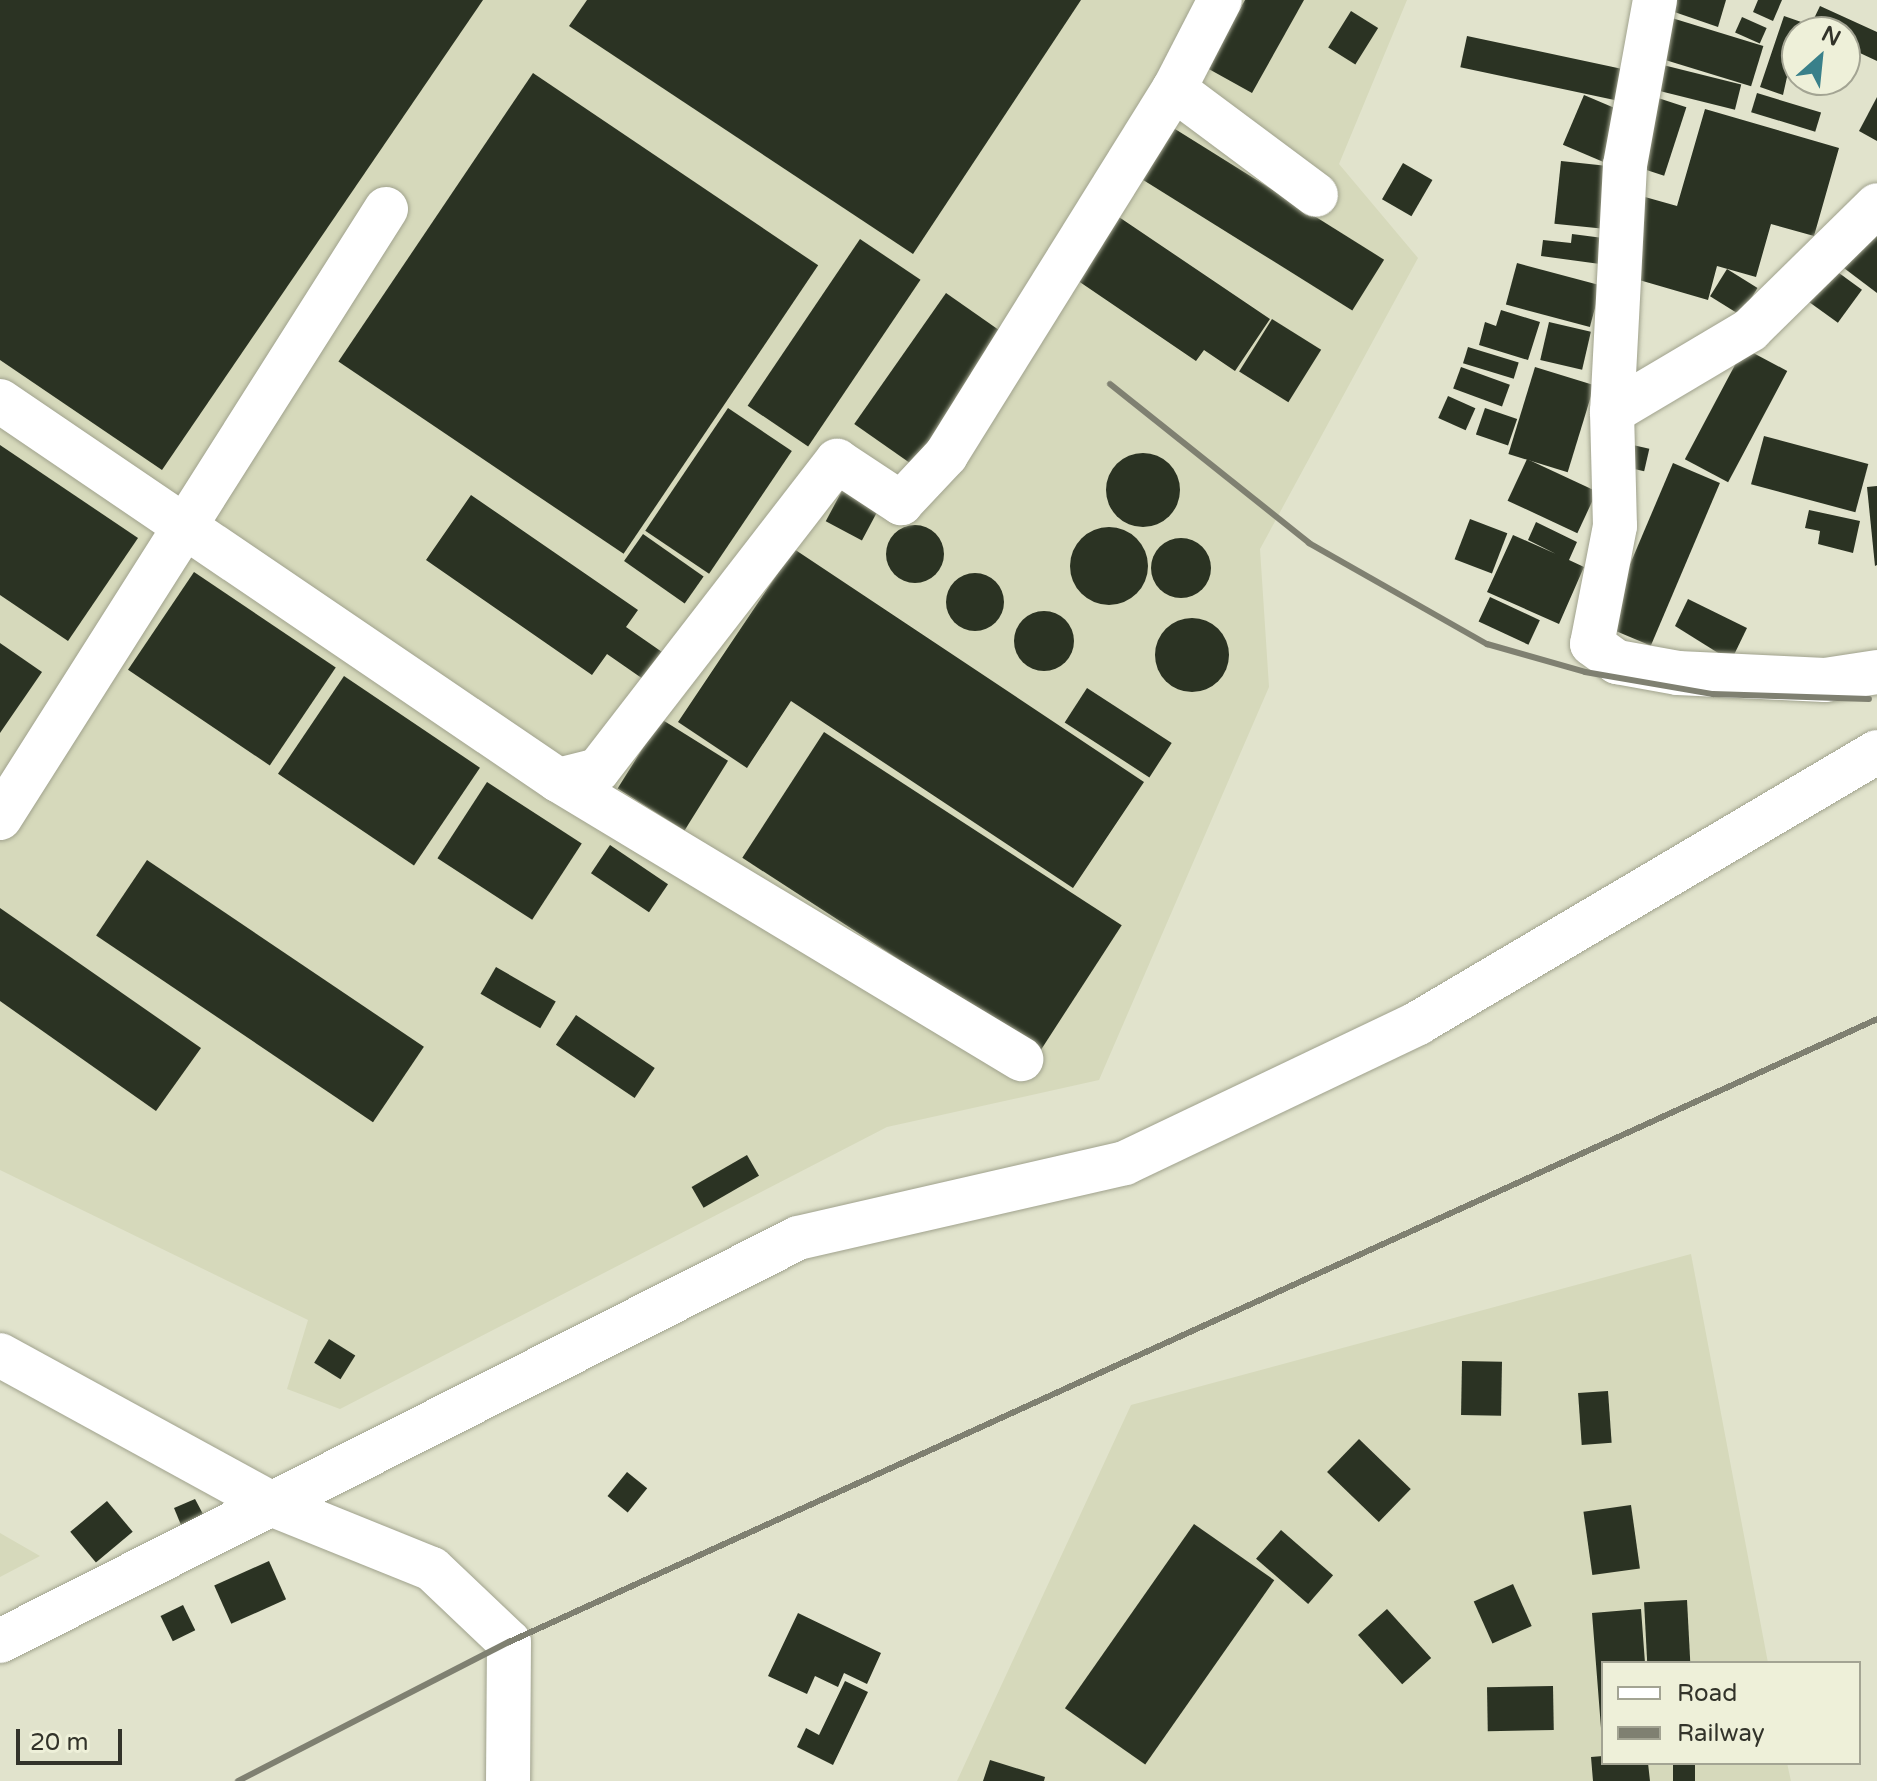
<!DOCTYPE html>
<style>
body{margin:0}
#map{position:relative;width:1877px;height:1781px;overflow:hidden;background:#e1e3cc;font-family:"Varela Round",sans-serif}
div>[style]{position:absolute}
.built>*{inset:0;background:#d6d9bb}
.building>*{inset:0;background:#2b3323;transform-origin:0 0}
.round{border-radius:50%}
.roads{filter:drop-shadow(0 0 2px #a0a28d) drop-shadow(0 0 2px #a0a28d)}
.minor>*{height:44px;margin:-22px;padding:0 22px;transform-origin:22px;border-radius:22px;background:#fff}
.rail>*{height:6px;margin:-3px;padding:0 3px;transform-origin:3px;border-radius:3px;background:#7f8071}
span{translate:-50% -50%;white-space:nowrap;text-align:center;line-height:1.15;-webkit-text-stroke:8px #eef0d9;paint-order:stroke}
.legend{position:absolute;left:1601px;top:1661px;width:260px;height:104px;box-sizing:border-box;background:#eef0d9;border:2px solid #a3a493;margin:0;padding:10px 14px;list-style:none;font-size:24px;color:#32332a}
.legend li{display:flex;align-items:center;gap:16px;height:40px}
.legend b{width:40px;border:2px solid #a3a493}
.north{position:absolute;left:1781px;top:16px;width:80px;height:80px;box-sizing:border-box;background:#eef0d9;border:2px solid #a3a493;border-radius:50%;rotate:27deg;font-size:22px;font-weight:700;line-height:32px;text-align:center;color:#32332a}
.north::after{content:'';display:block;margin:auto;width:28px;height:36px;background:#39808a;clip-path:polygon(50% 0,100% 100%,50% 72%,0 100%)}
.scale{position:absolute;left:16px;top:1729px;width:106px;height:36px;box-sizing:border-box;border:4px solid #32332a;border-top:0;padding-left:10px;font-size:24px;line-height:28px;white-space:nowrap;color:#32332a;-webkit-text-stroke:6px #eef0d9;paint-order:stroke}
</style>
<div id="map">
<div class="built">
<i style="clip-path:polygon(0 0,1407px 0,1339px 164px,1418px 258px,1260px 549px,1269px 687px,1099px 1080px,887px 1127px,340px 1409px,287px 1389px,308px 1320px,0 1170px)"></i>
<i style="clip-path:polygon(1691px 1254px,1768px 1663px,1603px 1663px,1603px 1763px,1787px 1763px,1791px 1781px,957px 1781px,1131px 1405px)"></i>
<i style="clip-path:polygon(0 1533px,40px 1556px,0 1577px)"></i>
</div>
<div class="building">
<i style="clip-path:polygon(0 0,483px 0,162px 470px,0 360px)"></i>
<i style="clip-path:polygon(587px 0,1081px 0,913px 254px,569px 26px)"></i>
<i style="clip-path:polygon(1245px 0,1304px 0,1252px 93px,1207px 68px)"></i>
<i style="clip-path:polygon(1659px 0,1726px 0,1718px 27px,1657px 6px)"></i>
<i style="clip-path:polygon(1758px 0,1782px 0,1773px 21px,1753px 12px)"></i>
<i style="clip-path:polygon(1820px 6px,1877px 32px,1877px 61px,1845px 46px,1845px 32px,1809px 29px)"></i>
<i style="left:1351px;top:11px;width:32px;height:43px;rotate:32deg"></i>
<i style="left:1662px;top:15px;width:106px;height:42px;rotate:17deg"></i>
<i style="clip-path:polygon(1784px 16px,1807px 24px,1797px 32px,1783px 95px,1760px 87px)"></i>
<i style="left:1742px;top:17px;width:27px;height:17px;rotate:24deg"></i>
<i style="left:1467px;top:36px;width:160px;height:32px;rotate:12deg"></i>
<i style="left:1651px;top:62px;width:93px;height:26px;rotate:14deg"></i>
<i style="left:533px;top:73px;width:344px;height:348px;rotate:34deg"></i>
<i style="left:1757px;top:93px;width:67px;height:20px;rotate:17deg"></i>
<i style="left:1584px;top:95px;width:46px;height:54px;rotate:23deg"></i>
<i style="left:1655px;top:97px;width:33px;height:72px;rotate:18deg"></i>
<i style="clip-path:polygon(1877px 97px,1877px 141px,1859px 131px)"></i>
<i style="clip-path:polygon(1705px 109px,1839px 148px,1814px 236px,1771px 224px,1756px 277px,1717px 266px,1708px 300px,1622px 275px,1645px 197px,1677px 206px)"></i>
<i style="left:1167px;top:124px;width:256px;height:60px;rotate:32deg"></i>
<i style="left:1561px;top:161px;width:47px;height:63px;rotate:6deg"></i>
<i style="left:1403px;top:163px;width:34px;height:42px;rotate:30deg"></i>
<i style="clip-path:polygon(1110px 211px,1270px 319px,1235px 371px,1204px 350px,1196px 361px,1068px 274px)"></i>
<i style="clip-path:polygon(1877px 222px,1877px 293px,1836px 262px)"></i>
<i style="clip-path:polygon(1572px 234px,1603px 238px,1600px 264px,1541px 256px,1543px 240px,1571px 243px)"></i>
<i style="left:860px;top:239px;width:73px;height:201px;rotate:34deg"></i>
<i style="left:1517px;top:263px;width:87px;height:43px;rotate:15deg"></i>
<i style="left:1828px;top:265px;width:42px;height:41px;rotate:36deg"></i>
<i style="left:1727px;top:269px;width:36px;height:32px;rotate:32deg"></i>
<i style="left:946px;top:293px;width:75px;height:160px;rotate:35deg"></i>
<i style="clip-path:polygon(1501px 310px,1540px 322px,1528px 360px,1479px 345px,1485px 322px,1496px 326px)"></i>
<i style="left:1272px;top:319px;width:58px;height:62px;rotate:32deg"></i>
<i style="left:1549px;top:322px;width:43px;height:39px;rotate:13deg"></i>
<i style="left:1468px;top:347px;width:53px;height:17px;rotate:17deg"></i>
<i style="left:1744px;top:348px;width:49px;height:126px;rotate:28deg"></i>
<i style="left:1461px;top:367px;width:52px;height:23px;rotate:20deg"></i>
<i style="left:1535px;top:367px;width:62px;height:91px;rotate:17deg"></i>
<i style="left:1448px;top:396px;width:30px;height:24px;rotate:24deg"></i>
<i style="left:728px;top:408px;width:77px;height:148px;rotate:34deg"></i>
<i style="left:1485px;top:408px;width:34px;height:28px;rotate:19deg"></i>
<i style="left:1764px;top:436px;width:108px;height:50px;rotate:15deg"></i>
<i style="left:1624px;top:443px;width:26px;height:23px;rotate:13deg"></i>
<i style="clip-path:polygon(0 445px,138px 538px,68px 641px,0 595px)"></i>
<i class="round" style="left:1106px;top:453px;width:74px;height:74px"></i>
<i style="left:1527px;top:459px;width:77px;height:46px;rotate:25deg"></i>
<i style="left:1673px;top:463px;width:51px;height:177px;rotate:23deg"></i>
<i style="left:845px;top:485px;width:41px;height:41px;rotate:28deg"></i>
<i style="clip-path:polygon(1877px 486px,1877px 565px,1875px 566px,1867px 487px)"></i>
<i style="clip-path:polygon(471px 495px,638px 610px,626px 627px,662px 652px,643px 679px,607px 654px,592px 675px,426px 560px)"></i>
<i style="clip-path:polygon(1809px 510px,1860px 521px,1853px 553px,1818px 544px,1820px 531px,1805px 528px)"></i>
<i style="left:1470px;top:519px;width:40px;height:43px;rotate:21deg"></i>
<i style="clip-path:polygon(1536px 522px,1577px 542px,1569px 560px,1584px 567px,1559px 624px,1487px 592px,1513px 535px,1556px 554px,1528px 540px)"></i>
<i class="round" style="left:886px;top:525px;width:58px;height:58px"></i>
<i class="round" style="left:1070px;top:527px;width:78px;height:78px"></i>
<i style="left:643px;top:534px;width:74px;height:33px;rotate:35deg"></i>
<i class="round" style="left:1151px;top:538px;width:60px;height:60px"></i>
<i style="clip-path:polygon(794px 549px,1144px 782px,1073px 888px,791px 701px,747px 768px,678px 722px)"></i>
<i style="left:194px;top:572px;width:171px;height:118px;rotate:34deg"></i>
<i class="round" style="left:946px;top:573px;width:58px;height:58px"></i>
<i style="left:1490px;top:597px;width:55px;height:27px;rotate:25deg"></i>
<i style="clip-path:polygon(1688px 599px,1747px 628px,1731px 661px,1675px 626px)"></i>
<i class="round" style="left:1014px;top:611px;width:60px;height:60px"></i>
<i class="round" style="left:1155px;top:618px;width:74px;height:74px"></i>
<i style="clip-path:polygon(0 643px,42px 672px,0 733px)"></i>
<i style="left:344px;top:676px;width:164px;height:118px;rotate:34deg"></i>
<i style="left:1087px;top:688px;width:101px;height:41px;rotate:33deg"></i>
<i style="left:661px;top:719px;width:79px;height:82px;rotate:32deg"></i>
<i style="left:824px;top:732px;width:355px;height:150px;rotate:33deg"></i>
<i style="left:487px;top:782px;width:113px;height:91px;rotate:33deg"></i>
<i style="left:610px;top:845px;width:70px;height:34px;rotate:34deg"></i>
<i style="left:147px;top:860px;width:334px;height:91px;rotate:34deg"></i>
<i style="clip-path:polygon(0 908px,201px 1048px,156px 1111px,0 1001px)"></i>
<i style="left:496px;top:967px;width:69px;height:31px;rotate:30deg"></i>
<i style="left:576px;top:1015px;width:95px;height:36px;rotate:34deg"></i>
<i style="left:747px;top:1155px;width:24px;height:64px;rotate:60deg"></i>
<i style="left:329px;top:1339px;width:31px;height:28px;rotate:32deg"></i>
<i style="left:1462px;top:1361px;width:40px;height:54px;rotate:1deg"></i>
<i style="left:1608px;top:1391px;width:52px;height:30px;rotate:86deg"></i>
<i style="left:1359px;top:1439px;width:72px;height:46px;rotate:44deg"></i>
<i style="left:627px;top:1472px;width:26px;height:31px;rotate:39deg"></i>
<i style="clip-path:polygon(195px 1499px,203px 1514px,181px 1525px,174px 1508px)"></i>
<i style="left:107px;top:1501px;width:40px;height:48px;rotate:50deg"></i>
<i style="left:1631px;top:1505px;width:64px;height:48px;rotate:82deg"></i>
<i style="left:1194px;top:1524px;width:98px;height:225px;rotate:35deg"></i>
<i style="left:1281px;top:1530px;width:69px;height:38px;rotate:41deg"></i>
<i style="left:269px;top:1561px;width:42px;height:60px;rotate:66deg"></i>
<i style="left:1513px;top:1584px;width:46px;height:43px;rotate:66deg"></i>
<i style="left:1687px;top:1600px;width:63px;height:43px;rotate:87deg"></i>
<i style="left:183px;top:1605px;width:28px;height:25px;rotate:64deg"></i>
<i style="left:1387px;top:1609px;width:66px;height:39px;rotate:48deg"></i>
<i style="clip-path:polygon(1641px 1609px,1645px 1663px,1603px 1663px,1601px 1728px,1592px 1613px)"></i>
<i style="clip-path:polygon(798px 1613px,881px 1653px,867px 1684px,844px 1673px,838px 1687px,815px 1676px,807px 1694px,768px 1676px)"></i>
<i style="clip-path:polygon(845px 1681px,868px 1692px,833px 1765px,797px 1747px,806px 1728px,819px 1735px)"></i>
<i style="left:1553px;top:1686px;width:44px;height:66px;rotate:89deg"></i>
<i style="clip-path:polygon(1603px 1756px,1603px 1763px,1648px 1763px,1650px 1781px,1593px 1781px,1591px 1757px)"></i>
<i style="clip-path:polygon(990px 1760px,1045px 1777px,1044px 1781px,983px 1781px)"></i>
<i style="left:1673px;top:1763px;width:22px;height:18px"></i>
</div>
<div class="roads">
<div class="minor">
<i style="left:1655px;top:0;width:168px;rotate:100.3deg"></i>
<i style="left:1625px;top:165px;width:247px;rotate:93deg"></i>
<i style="left:1612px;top:412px;width:114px;rotate:88.5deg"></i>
<i style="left:1615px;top:526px;width:120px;rotate:101deg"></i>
<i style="left:1592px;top:644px;width:31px;rotate:36deg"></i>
<i style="left:1617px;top:662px;width:62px;rotate:10.2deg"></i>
<i style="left:1678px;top:673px;width:147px;rotate:2.7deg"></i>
<i style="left:1825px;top:680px;width:53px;rotate:-8.7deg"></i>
<i style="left:1174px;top:89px;width:177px;rotate:36.7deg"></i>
<i style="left:0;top:401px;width:675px;rotate:34.18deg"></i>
<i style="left:558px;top:780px;width:541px;rotate:31.07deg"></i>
<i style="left:1612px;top:412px;width:161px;rotate:-30.7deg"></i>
<i style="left:1750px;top:330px;width:178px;rotate:-44.5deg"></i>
<i style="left:558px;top:780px;width:41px;rotate:-14deg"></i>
<i style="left:598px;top:770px;width:391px;rotate:-52.3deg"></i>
<i style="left:837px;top:461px;width:77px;rotate:33.3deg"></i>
<i style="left:901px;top:503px;width:66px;rotate:-46.8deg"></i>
<i style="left:946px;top:455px;width:431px;rotate:-58.1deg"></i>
<i style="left:1174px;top:89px;width:100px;rotate:-62.7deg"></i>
<i style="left:0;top:818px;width:721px;rotate:-57.63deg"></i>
<i style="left:0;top:1355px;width:315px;rotate:28.7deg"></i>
<i style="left:276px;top:1506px;width:168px;rotate:22deg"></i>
<i style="left:432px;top:1569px;width:106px;rotate:43.5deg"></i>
<i style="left:509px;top:1642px;width:139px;rotate:90.4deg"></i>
<i style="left:0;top:1641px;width:894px;rotate:-26.79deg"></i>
<i style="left:798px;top:1238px;width:335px;rotate:-12.9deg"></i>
<i style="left:1125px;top:1163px;width:325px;rotate:-25.5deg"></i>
<i style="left:1418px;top:1023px;width:533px;rotate:-30.56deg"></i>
</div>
</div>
<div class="rail">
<i style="left:1110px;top:384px;width:255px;rotate:38.6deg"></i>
<i style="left:1309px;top:543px;width:205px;rotate:29.6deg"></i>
<i style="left:1487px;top:644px;width:102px;rotate:15.9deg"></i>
<i style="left:1585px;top:672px;width:130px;rotate:9.8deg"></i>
<i style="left:1713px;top:694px;width:156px;rotate:1.8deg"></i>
<i style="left:238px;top:1781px;width:305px;rotate:-27.2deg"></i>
<i style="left:509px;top:1642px;width:1503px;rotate:-24.48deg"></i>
</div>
<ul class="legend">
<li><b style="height:10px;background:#fff"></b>Road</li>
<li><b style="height:10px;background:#7f8071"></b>Railway</li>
</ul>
<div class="north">N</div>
<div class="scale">20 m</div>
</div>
